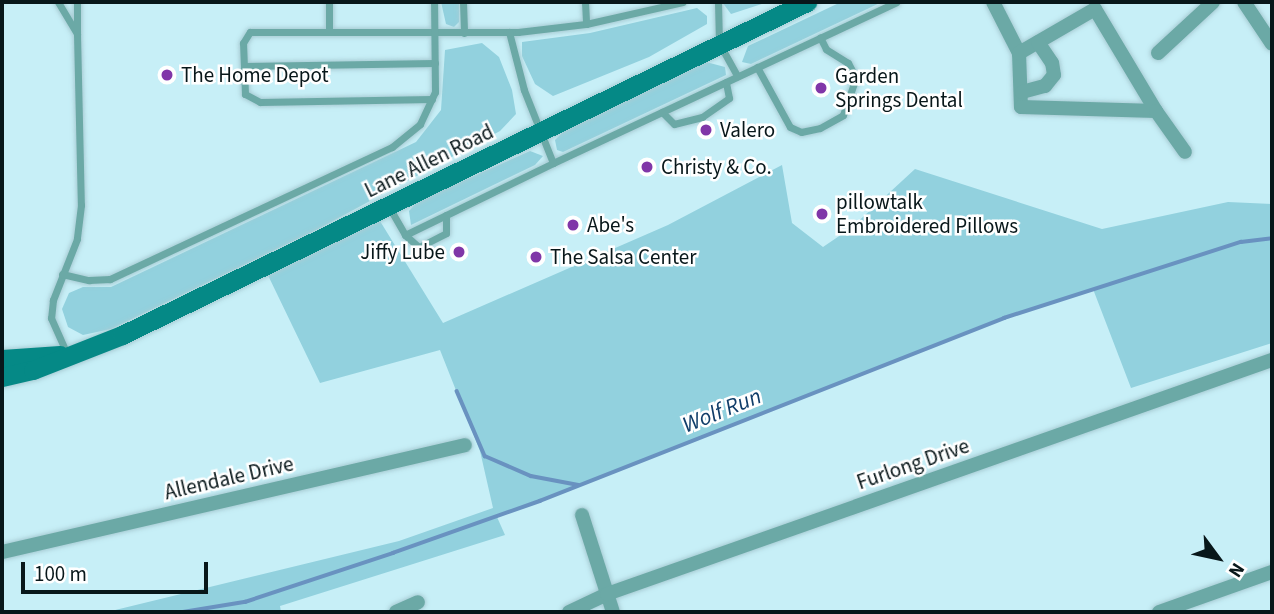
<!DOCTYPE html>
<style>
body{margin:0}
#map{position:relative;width:1274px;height:614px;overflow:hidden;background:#c7eff7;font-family:"Source Sans 3",sans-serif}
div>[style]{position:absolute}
.green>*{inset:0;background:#92d1de}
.stream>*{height:3.5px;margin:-1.75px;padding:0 1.75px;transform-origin:1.75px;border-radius:1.75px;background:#6992c0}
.roads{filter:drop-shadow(0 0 2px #a8ccd4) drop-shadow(0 0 2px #a8ccd4)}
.lane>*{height:7px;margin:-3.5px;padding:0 3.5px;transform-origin:3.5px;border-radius:3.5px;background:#6ba9a6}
.street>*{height:14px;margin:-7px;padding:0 7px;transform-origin:7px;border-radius:7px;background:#6ba9a6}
.secondary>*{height:19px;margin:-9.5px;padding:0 9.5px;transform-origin:9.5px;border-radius:9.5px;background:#058986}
.dots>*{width:19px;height:19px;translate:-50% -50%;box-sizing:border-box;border:4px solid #fff;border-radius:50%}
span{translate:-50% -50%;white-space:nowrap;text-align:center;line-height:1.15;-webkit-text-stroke:5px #fff;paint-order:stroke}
.poi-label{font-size:21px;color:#08171a}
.left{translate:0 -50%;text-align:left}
.right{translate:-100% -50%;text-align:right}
.street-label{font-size:21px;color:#08171a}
.water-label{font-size:23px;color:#103d69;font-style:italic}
.frame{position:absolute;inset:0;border:4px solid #08171a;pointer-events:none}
.north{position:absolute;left:1183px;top:523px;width:70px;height:70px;-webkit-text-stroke:5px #fff;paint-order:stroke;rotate:123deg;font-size:19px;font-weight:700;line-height:28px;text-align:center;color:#08171a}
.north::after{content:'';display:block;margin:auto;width:24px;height:32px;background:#08171a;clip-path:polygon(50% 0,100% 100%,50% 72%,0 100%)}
.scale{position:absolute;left:21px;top:562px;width:187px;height:32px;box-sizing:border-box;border:4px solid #08171a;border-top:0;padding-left:9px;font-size:21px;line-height:24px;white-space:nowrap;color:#08171a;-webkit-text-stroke:5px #fff;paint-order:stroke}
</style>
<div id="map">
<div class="green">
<i style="clip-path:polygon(441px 2px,459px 2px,459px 22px,454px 27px,446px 24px)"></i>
<i style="clip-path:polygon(722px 2px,768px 2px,731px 14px)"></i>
<i style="clip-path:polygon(841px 2px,882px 2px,751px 64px,742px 62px,748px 46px)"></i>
<i style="clip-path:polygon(697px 8px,707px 16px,707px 24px,649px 57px,553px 96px,535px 84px,522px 56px,522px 42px,590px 33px)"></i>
<i style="clip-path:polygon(482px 43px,499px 57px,512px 90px,516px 114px,500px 131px,318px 229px,111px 329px,83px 335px,68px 327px,62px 309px,69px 293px,83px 287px,111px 287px,416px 142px,441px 110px,445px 50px)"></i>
<i style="clip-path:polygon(706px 62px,725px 67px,726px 75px,563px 152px,557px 150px,555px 140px,567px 128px)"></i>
<i style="clip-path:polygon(530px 151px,543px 156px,535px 165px,411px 225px,409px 211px,418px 201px)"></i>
<i style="clip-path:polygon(782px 165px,792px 223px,823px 247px,851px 228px,915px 169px,1102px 229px,1228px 202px,1272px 204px,1272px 343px,1131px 388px,1093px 289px,1004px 318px,497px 517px,505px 535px,280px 606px,281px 612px,107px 612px,399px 541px,493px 508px,480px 451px,440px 350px,320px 383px,264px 267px,375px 213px,443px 323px,668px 225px)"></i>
</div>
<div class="stream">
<i style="left:457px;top:391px;width:71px;rotate:66.7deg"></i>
<i style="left:485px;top:456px;width:50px;rotate:23.5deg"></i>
<i style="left:531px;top:476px;width:48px;rotate:10.8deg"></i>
<i style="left:183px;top:612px;width:63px;rotate:-9.2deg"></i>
<i style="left:245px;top:602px;width:156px;rotate:-18.3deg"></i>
<i style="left:393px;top:553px;width:156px;rotate:-19.5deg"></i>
<i style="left:540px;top:501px;width:499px;rotate:-21.5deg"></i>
<i style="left:1004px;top:318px;width:249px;rotate:-17.8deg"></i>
<i style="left:1241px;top:242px;width:31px;rotate:-7deg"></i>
</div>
<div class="roads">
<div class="lane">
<i style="left:58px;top:2px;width:37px;rotate:59deg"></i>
<i style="left:77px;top:34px;width:171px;rotate:88.7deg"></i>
<i style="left:81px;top:205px;width:34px;rotate:97deg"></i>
<i style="left:77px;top:239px;width:66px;rotate:111.5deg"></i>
<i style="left:53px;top:300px;width:18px;rotate:96deg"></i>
<i style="left:51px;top:318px;width:39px;rotate:66deg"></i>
<i style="left:463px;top:2px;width:31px;rotate:88deg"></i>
<i style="left:585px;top:2px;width:22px;rotate:87deg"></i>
<i style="left:718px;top:2px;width:41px;rotate:88.6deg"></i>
<i style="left:719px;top:43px;width:38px;rotate:61deg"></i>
<i style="left:329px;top:31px;width:29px;rotate:-90deg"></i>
<i style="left:77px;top:33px;width:31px;rotate:-90deg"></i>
<i style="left:244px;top:66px;width:191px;rotate:-0.9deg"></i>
<i style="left:757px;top:67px;width:68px;rotate:61.2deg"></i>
<i style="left:790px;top:127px;width:12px;rotate:24deg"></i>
<i style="left:801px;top:132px;width:19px;rotate:-12deg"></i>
<i style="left:820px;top:128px;width:26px;rotate:-29deg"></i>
<i style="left:843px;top:115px;width:39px;rotate:-71deg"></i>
<i style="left:856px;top:78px;width:17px;rotate:-118deg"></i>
<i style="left:848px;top:63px;width:26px;rotate:-148deg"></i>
<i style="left:826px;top:49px;width:13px;rotate:-117deg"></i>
<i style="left:432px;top:99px;width:172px;rotate:179deg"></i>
<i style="left:260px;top:102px;width:17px;rotate:-152deg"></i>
<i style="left:245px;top:94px;width:51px;rotate:-92.2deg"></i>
<i style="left:243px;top:43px;width:13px;rotate:-58deg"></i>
<i style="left:250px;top:32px;width:268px"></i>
<i style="left:518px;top:32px;width:68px;rotate:-6.7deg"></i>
<i style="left:586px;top:24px;width:99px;rotate:-12.8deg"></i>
<i style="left:662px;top:112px;width:17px;rotate:45deg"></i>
<i style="left:674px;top:124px;width:29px;rotate:-14deg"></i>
<i style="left:702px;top:117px;width:33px;rotate:-35deg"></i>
<i style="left:729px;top:98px;width:16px;rotate:-101deg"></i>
<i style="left:553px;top:163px;width:379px;rotate:-25.1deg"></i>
<i style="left:389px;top:207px;width:32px;rotate:60deg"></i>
<i style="left:405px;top:235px;width:165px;rotate:-25.9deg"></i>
<i style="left:553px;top:163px;width:79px;rotate:-111.7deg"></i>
<i style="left:524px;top:90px;width:60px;rotate:-104.5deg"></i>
<i style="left:405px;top:235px;width:18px;rotate:41deg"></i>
<i style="left:419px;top:247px;width:30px;rotate:-27deg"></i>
<i style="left:446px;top:233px;width:18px;rotate:-90deg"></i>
<i style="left:62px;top:274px;width:28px;rotate:13deg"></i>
<i style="left:89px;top:280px;width:21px;rotate:-3deg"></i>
<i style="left:110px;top:279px;width:311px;rotate:-25.1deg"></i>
<i style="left:392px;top:147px;width:36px;rotate:-39deg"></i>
<i style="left:420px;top:124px;width:35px;rotate:-65deg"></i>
<i style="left:435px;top:92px;width:90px;rotate:-90.6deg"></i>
</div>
<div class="street">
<i style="left:993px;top:2px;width:57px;rotate:63deg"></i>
<i style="left:1019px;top:53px;width:54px;rotate:87.9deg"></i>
<i style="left:1021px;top:107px;width:135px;rotate:1.7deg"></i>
<i style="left:1156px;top:111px;width:119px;rotate:-120.9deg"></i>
<i style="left:1095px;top:9px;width:88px;rotate:149.9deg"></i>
<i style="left:1244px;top:2px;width:50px;rotate:56.3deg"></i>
<i style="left:1158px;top:53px;width:75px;rotate:-42.8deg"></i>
<i style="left:1022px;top:92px;width:24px;rotate:-15deg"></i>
<i style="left:1045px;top:86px;width:14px;rotate:-51deg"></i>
<i style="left:1054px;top:75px;width:12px;rotate:-99deg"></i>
<i style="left:1052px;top:63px;width:25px;rotate:-124deg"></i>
<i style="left:1156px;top:111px;width:50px;rotate:54.7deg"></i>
<i style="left:582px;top:515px;width:102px;rotate:72.3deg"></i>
<i style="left:2px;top:552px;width:475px;rotate:-13deg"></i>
<i style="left:396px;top:612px;width:24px;rotate:-24deg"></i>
<i style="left:569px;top:612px;width:42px;rotate:-25.3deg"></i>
<i style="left:607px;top:594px;width:705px;rotate:-19.39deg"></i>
<i style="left:1159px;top:612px;width:120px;rotate:-19.5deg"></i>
</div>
<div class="secondary">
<i style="left:2px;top:359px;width:58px;rotate:-3.9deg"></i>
<i style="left:2px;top:377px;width:32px;rotate:-13deg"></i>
<i style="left:33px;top:370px;width:96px;rotate:-21.5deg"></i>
<i style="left:122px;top:335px;width:762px;rotate:-25.93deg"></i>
</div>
</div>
<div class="dots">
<i style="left:167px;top:75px;background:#8036a8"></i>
<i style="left:821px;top:88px;background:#8036a8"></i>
<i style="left:706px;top:130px;background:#8036a8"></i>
<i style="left:647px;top:167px;background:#8036a8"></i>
<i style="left:822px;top:214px;background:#8036a8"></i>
<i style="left:573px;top:225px;background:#8036a8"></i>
<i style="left:459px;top:252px;background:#8036a8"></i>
<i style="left:536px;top:257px;background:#8036a8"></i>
</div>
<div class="poi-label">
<span class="left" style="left:181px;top:75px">The Home Depot</span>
<span class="left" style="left:835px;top:88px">Garden<br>Springs Dental</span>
<span class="left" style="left:720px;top:130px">Valero</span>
<span class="left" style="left:661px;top:167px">Christy &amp; Co.</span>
<span class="left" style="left:836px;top:214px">pillowtalk<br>Embroidered Pillows</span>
<span class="left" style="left:587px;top:225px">Abe's</span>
<span class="right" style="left:445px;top:252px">Jiffy Lube</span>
<span class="left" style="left:550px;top:257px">The Salsa Center</span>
</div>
<div class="street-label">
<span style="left:429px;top:161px;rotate:-26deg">Lane Allen Road</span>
<span style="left:913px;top:464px;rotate:-19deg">Furlong Drive</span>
<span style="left:229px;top:478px;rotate:-13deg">Allendale Drive</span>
</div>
<div class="water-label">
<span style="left:722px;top:411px;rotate:-22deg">Wolf Run</span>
</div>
<div class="frame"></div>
<div class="north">N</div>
<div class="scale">100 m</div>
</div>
